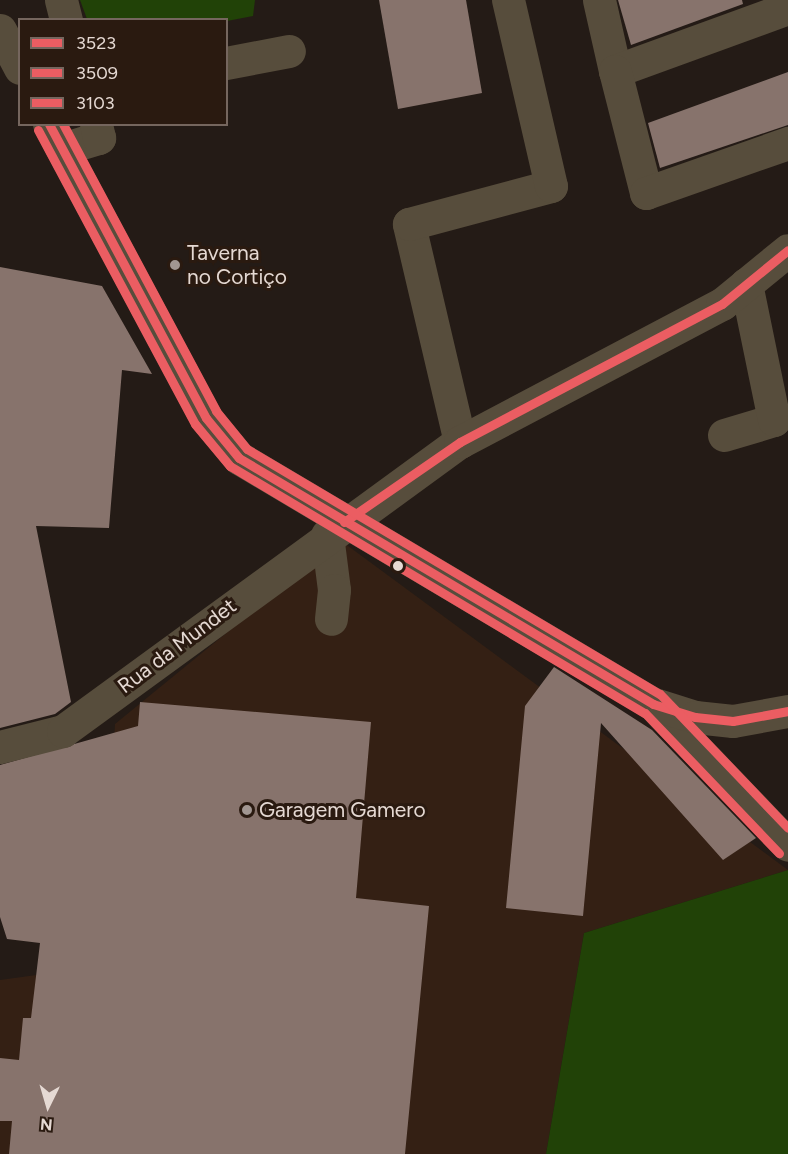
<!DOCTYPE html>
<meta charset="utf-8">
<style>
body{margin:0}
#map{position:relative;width:788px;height:1154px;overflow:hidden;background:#241b16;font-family:Figtree,sans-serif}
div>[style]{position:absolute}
.built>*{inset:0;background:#342014}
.green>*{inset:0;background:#214207}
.building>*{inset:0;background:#87736c}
.minor>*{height:33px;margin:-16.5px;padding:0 16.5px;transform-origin:16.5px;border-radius:16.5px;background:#574d3c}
.bus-1>*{height:9px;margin:-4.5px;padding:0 4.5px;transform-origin:4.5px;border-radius:4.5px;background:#eb5d62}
.bus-2>*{height:9px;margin:-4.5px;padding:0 4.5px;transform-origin:4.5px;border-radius:4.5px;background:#eb5d62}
.bus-3>*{height:9px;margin:-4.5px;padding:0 4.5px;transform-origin:4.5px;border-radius:4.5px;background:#eb5d62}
.dots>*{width:16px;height:16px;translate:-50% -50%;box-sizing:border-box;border:3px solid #2a1a10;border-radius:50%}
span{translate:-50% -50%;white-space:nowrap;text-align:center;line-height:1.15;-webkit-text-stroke:6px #2a1a10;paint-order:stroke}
.poi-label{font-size:21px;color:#e5d9d3}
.left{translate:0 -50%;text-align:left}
.street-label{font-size:21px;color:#e5d9d3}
.legend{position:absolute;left:18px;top:18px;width:210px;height:108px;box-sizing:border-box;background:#2a1a10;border:2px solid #75665e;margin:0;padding:8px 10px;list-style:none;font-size:18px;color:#e5d9d3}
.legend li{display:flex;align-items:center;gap:12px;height:30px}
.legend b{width:30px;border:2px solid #75665e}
.north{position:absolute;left:18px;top:1076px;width:60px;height:60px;-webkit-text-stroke:4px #2a1a10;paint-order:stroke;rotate:185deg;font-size:16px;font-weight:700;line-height:24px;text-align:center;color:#e5d9d3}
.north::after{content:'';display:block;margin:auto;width:21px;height:27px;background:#e5d9d3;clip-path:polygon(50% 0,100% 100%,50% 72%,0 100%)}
</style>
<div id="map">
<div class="built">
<i style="clip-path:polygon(340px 540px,788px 870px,584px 933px,546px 1154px,0 1154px,0 980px,102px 966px,115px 724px)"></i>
</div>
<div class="green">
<i style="clip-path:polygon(80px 0,255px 0,253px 16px,227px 21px,87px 19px)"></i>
<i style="clip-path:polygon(788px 870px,788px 1154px,546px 1154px,584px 933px)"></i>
</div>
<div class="building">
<i style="clip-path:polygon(379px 0,466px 0,482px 93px,398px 109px)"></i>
<i style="clip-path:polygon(618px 0,742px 0,743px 4px,631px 45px)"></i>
<i style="clip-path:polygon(788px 72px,788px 125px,660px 168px,648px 123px)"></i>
<i style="clip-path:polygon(0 267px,102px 286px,152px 374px,122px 370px,109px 528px,36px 526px,71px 702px,55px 714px,0 728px)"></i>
<i style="clip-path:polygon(554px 667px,652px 730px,756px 838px,723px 860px,601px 723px,583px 916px,506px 908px,525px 706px)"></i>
<i style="clip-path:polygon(140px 702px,371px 722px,356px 898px,429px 906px,405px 1154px,9px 1154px,12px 1121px,0 1121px,0 1058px,19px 1060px,23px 1018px,31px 1018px,40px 943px,7px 939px,0 917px,0 765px,138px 726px)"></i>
</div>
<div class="minor">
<i style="left:61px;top:0;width:21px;rotate:76deg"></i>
<i style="left:599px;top:0;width:73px;rotate:77.3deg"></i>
<i style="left:615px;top:71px;width:184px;rotate:-20deg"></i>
<i style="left:0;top:30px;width:43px;rotate:62.2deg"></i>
<i style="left:226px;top:63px;width:64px;rotate:-10.8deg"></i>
<i style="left:615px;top:71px;width:126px;rotate:75.7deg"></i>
<i style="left:646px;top:193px;width:151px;rotate:-19.4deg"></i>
<i style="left:49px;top:124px;width:333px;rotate:61.9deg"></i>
<i style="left:206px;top:418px;width:52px;rotate:50.5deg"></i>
<i style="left:239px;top:458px;width:482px;rotate:30.7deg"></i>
<i style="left:653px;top:704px;width:195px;rotate:46.2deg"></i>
<i style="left:62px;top:149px;width:39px;rotate:-17deg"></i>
<i style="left:99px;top:138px;width:14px;rotate:-102deg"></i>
<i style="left:724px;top:435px;width:52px;rotate:-16.7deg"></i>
<i style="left:774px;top:420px;width:139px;rotate:-101.6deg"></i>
<i style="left:460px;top:442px;width:224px;rotate:-103.2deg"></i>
<i style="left:409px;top:224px;width:147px;rotate:-15deg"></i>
<i style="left:551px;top:186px;width:191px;rotate:-103deg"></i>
<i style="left:327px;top:535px;width:55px;rotate:82.7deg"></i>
<i style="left:334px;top:590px;width:29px;rotate:96deg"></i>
<i style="left:654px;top:704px;width:43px;rotate:17.6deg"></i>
<i style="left:695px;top:717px;width:38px;rotate:6deg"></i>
<i style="left:733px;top:721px;width:56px;rotate:-10.3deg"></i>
<i style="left:0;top:747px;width:65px;rotate:-14.3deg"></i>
<i style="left:63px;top:731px;width:491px;rotate:-36.1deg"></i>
<i style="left:460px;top:442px;width:296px;rotate:-27.8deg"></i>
<i style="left:722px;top:304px;width:85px;rotate:-39.3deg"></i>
</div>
<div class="bus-1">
<i style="left:49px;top:124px;width:333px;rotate:61.9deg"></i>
<i style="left:206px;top:418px;width:52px;rotate:50.5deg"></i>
<i style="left:239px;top:458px;width:482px;rotate:30.7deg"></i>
<i style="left:653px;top:704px;width:44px;rotate:17.2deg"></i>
<i style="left:695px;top:717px;width:38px;rotate:6deg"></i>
<i style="left:733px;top:721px;width:56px;rotate:-10.3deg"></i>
<i style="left:344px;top:522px;width:141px;rotate:-34.6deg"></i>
<i style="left:460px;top:442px;width:296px;rotate:-27.8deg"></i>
<i style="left:722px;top:304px;width:85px;rotate:-39.3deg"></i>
</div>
<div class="bus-2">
<i style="left:38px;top:130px;width:333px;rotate:61.9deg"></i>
<i style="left:195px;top:424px;width:55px;rotate:50.2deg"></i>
<i style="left:230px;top:466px;width:483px;rotate:30.8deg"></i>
<i style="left:645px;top:713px;width:194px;rotate:46.3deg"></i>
</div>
<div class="bus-3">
<i style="left:63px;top:124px;width:325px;rotate:61.9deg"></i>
<i style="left:216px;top:411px;width:49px;rotate:50.8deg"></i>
<i style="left:247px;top:449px;width:480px;rotate:30.7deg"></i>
<i style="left:660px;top:694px;width:185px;rotate:46.3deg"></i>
</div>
<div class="dots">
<i style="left:175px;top:265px;background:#a19691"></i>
<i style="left:398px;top:566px;background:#e5d9d3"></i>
<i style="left:247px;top:810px;background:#a19691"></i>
</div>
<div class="poi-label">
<span class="left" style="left:187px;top:265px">Taverna<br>no Cortiço</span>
<span class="left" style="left:259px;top:810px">Garagem Gamero</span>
</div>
<div class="street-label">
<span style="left:177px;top:646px;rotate:-37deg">Rua da Mundet</span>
</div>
<ul class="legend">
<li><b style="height:8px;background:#eb5d62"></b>3523</li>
<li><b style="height:8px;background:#eb5d62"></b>3509</li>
<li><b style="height:8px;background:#eb5d62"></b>3103</li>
</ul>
<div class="north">N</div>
</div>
